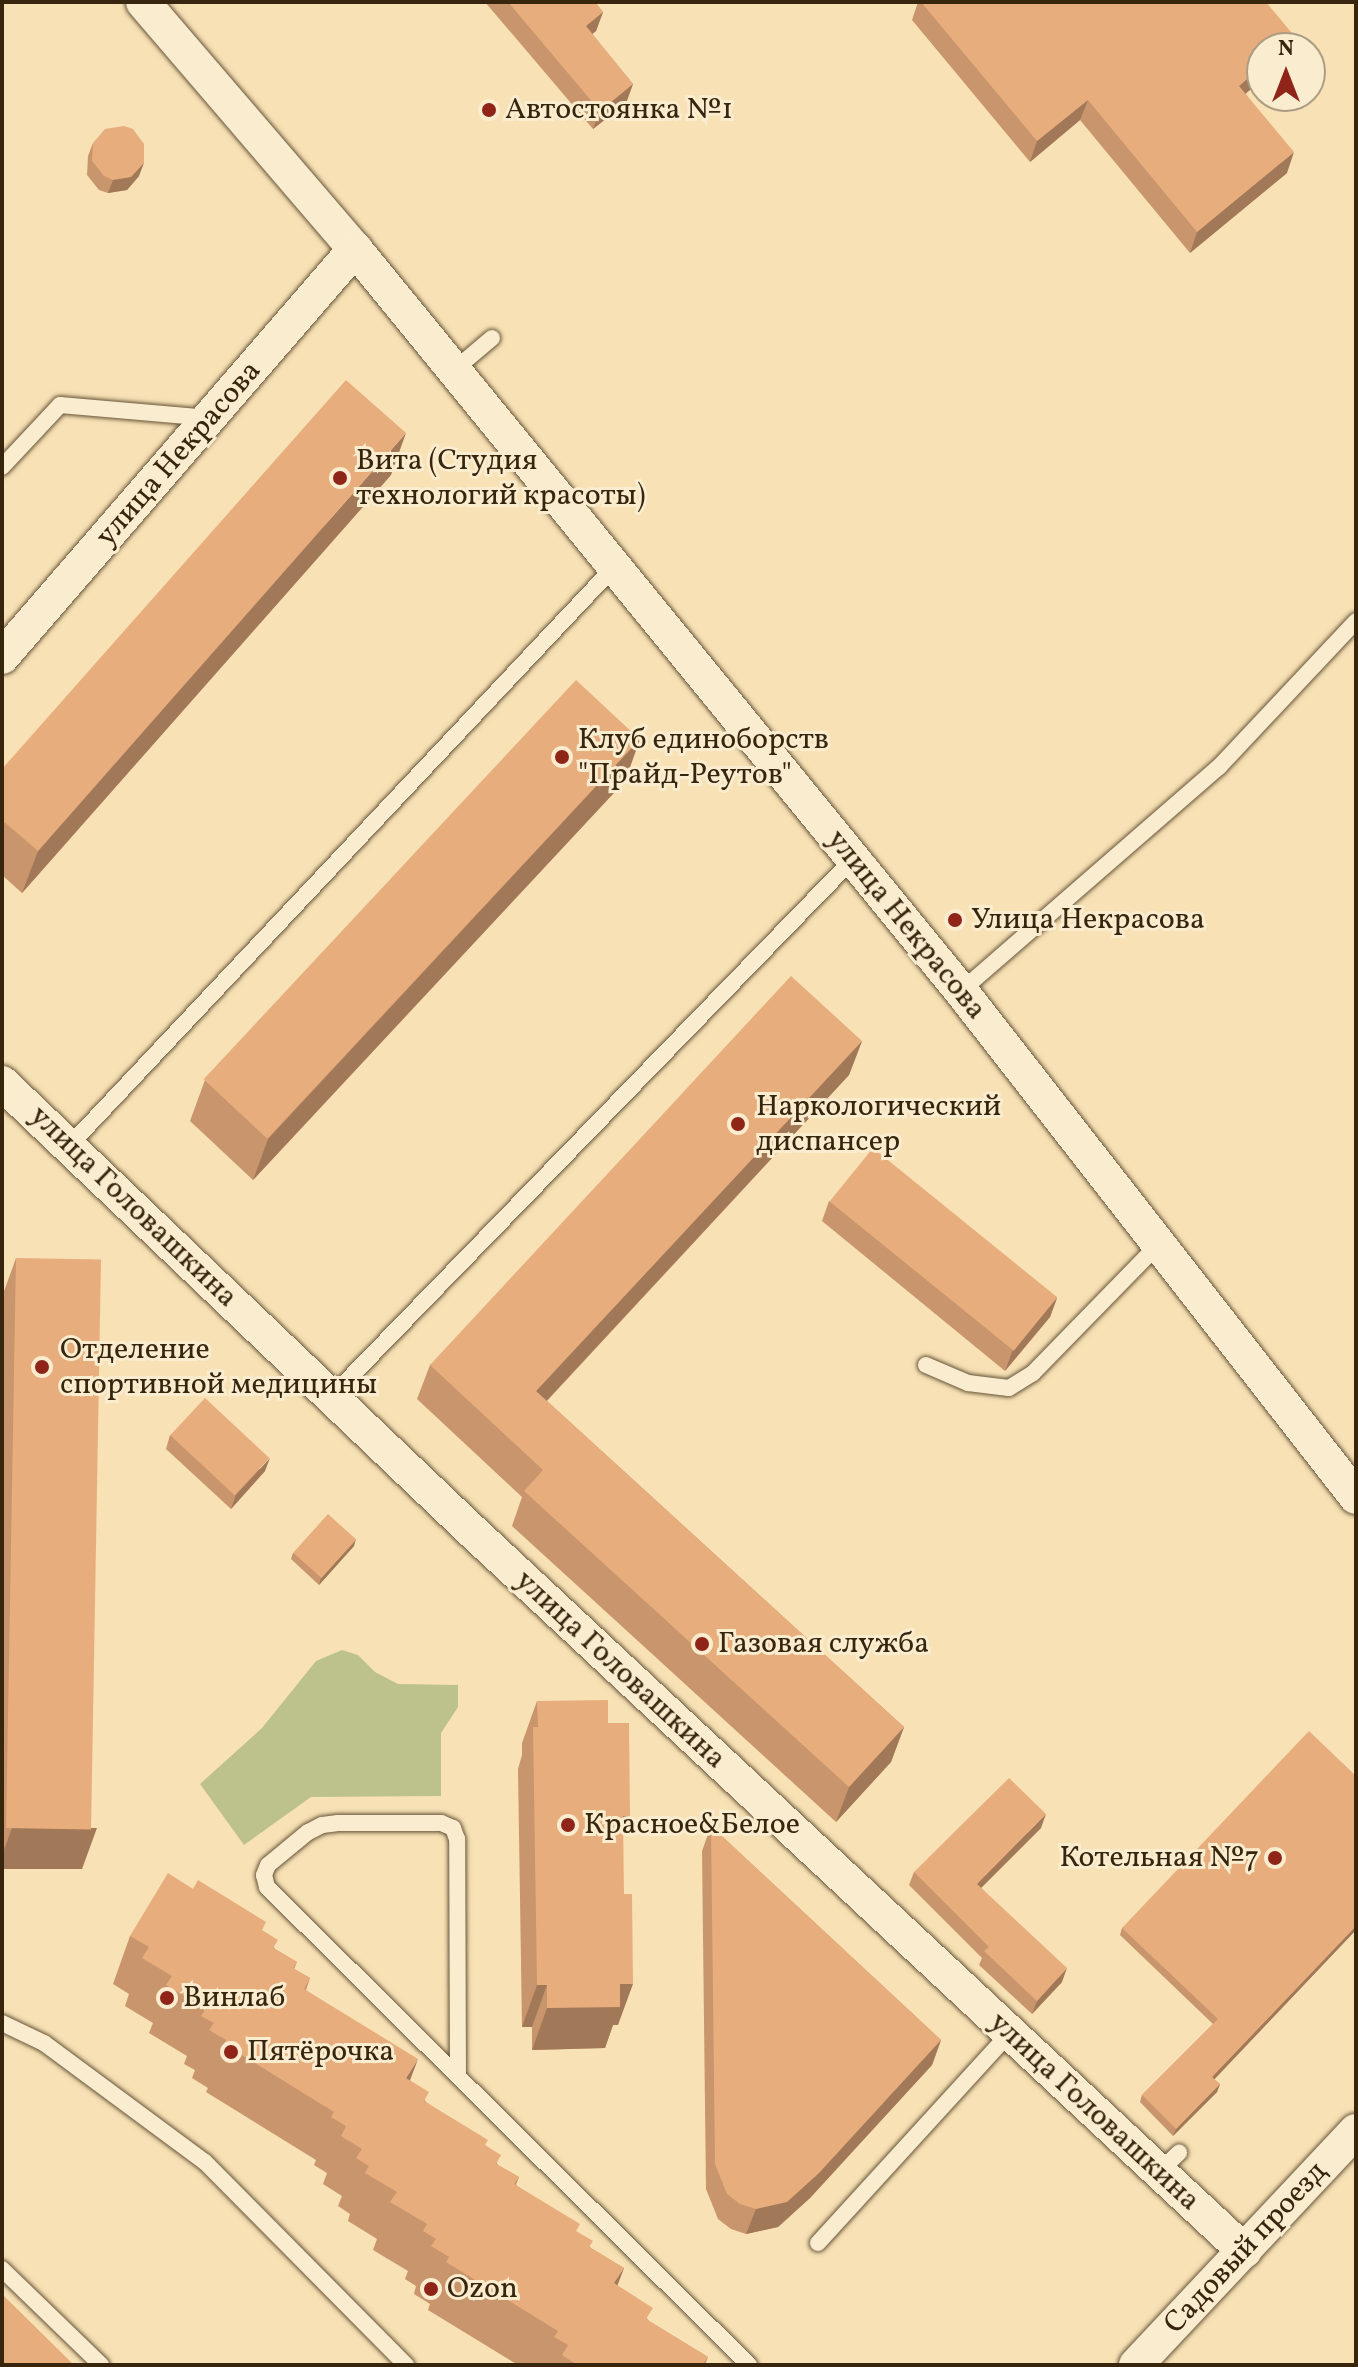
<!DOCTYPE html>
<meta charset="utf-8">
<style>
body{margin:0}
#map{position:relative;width:1358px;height:2367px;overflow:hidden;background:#f7e1b5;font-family:Vollkorn,serif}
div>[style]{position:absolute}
.green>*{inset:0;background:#bdc28d}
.roads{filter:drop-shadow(0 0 2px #675438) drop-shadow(0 0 2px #675438)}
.lane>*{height:16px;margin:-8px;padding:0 8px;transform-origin:8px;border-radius:8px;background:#faeccf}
.street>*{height:34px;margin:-17px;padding:0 17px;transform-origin:17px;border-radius:17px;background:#faeccf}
.wall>*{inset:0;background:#c8956c}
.shaded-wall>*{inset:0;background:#a27958}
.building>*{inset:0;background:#e8ad7d;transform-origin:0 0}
.dots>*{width:22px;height:22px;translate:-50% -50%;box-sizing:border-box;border:4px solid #faeccf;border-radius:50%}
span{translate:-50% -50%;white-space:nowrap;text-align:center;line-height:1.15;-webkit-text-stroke:6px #faeccf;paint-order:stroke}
.poi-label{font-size:30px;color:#37250e}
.left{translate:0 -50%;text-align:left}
.right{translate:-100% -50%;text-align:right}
.street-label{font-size:30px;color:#37250e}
.frame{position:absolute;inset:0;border:4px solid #37250e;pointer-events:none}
.north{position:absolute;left:1246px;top:32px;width:80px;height:80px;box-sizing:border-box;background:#faeccf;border:2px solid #ac9c82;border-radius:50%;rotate:0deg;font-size:22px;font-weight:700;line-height:32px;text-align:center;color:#37250e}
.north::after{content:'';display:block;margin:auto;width:28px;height:36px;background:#8f2418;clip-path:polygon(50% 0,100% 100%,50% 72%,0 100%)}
</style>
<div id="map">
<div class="green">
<i style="clip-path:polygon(342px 1650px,358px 1655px,375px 1672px,398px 1684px,458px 1685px,458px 1707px,441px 1733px,441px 1796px,311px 1797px,244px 1845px,200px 1784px,262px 1728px,316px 1661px)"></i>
</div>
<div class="roads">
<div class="lane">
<i style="left:453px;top:371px;width:51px;rotate:-40.2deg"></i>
<i style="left:2px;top:467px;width:85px;rotate:-46.9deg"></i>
<i style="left:60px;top:405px;width:150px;rotate:5deg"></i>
<i style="left:961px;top:991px;width:342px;rotate:-41deg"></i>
<i style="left:1219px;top:767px;width:200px;rotate:-46.8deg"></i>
<i style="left:69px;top:1146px;width:795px;rotate:-46.73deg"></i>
<i style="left:926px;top:1365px;width:46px;rotate:23.2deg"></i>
<i style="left:968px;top:1383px;width:41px;rotate:7deg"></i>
<i style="left:1009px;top:1388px;width:28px;rotate:-32deg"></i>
<i style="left:1033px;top:1373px;width:180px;rotate:-45.7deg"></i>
<i style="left:331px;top:1397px;width:750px;rotate:-45.86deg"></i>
<i style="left:2px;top:2023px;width:47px;rotate:25.5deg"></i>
<i style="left:44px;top:2043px;width:200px;rotate:36.5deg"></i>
<i style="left:205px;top:2162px;width:286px;rotate:45.3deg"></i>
<i style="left:458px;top:2076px;width:237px;rotate:-90.2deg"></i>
<i style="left:457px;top:1839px;width:12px;rotate:-110deg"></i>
<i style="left:453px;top:1828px;width:13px;rotate:-157deg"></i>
<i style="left:441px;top:1823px;width:103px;rotate:180deg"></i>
<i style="left:338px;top:1823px;width:16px;rotate:173deg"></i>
<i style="left:322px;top:1825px;width:16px;rotate:153deg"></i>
<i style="left:308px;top:1832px;width:52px;rotate:140.5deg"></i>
<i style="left:268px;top:1865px;width:11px;rotate:112deg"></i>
<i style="left:264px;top:1875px;width:12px;rotate:76deg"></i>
<i style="left:267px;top:1887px;width:679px;rotate:44.76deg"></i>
<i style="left:1159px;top:2172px;width:28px;rotate:-44deg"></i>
<i style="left:818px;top:2243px;width:285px;rotate:-47.6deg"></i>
<i style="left:2px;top:2269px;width:138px;rotate:44.1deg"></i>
</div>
<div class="street">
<i style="left:143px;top:2px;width:326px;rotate:49.4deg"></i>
<i style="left:355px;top:249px;width:958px;rotate:50.76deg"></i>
<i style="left:961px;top:991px;width:642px;rotate:52.02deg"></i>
<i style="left:2px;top:657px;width:540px;rotate:-49.13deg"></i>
<i style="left:2px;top:1083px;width:649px;rotate:43.63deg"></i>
<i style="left:472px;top:1531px;width:1056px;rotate:43deg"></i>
<i style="left:1136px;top:2365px;width:321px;rotate:-46.8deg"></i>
</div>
</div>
<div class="wall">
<i style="clip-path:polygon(485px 2px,595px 2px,603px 12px,596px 31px,592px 34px,633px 84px,626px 103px,593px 129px)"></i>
<i style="clip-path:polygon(918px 2px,1266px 2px,1246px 94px,1287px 173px,1190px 253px,1080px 120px,1030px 162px,912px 20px)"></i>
<i style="clip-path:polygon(93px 143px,139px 176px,127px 190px,108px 193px,99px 190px,87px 175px,88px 156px)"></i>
<i style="clip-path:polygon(391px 475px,22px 893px,2px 875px,2px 769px)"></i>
<i style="clip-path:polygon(640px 739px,625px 781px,253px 1180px,190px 1121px,205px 1080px)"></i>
<i style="clip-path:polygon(862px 1041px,849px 1075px,547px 1401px,904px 1727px,891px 1762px,836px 1822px,512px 1526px,522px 1497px,417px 1399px,430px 1365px)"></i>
<i style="clip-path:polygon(829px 1201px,1057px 1298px,1050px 1317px,1005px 1371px,822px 1221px)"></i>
<i style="clip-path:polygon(16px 1258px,82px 1869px,2px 1869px,2px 1297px)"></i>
<i style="clip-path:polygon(170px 1435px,265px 1471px,231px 1509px,166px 1449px)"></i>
<i style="clip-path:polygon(354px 1546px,319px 1585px,291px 1559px,293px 1553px)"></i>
<i style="clip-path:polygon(537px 1701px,608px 1723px,630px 1816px,623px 1835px,618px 2025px,613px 2025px,605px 2048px,532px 2050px,532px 2027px,522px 2027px,518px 1769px,522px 1755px,522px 1743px)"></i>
<i style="clip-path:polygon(1356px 1776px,1356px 1930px,1214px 2079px,1220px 2084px,1217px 2092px,1173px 2136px,1140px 2102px,1142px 2095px,1213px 2024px,1120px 1935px,1122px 1928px)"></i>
<i style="clip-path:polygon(711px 1826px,941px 2040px,932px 2065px,810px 2198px,778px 2227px,746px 2234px,731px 2229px,718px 2219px,706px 2189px,702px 1851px)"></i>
<i style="clip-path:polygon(1041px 1828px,981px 1888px,1062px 1982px,1032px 2014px,979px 1965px,982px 1958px,909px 1885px,914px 1872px)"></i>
<i style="clip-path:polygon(193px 1889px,263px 1931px,275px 1949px,297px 1962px,294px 1969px,310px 1978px,306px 1990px,410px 2080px,426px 2102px,486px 2146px,498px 2165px,519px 2177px,516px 2185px,577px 2232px,591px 2248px,624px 2268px,617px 2285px,649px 2321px,708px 2357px,705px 2365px,518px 2365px,428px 2310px,430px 2304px,414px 2294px,416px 2286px,405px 2279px,408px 2271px,373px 2250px,377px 2239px,348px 2221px,350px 2214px,338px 2206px,342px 2196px,323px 2184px,327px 2173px,314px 2165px,316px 2160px,206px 2092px,208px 2088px,192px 2078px,195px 2070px,184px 2064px,187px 2056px,149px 2033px,153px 2023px,125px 2006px,129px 1994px,113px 1984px,130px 1936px)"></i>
</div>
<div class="shaded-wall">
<i style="clip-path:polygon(603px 12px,596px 31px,579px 45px,586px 26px)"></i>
<i style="clip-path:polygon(1296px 38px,1292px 48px,1284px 48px)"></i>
<i style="clip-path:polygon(1262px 66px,1262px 80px,1231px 106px,1239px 86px)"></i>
<i style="clip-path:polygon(633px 84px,626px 103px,593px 129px,600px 111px)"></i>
<i style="clip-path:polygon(1088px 100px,1080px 120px,1030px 162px,1037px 141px)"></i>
<i style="clip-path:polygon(1294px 152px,1287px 173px,1190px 253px,1197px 232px)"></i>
<i style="clip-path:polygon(144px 163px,139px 176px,127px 190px,108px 193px,113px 180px)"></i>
<i style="clip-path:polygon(406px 433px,391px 475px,22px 893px,38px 851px)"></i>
<i style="clip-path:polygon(640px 739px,625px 781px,253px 1180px,268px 1139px)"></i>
<i style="clip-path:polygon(862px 1041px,849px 1075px,524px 1425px,536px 1391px)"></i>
<i style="clip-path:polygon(1057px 1298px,1050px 1317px,1005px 1371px,1012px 1352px)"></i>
<i style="clip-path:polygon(270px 1458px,265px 1471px,231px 1509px,236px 1495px)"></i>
<i style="clip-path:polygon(356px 1539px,354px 1546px,319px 1585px,321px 1578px)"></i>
<i style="clip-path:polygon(904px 1727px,891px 1762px,836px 1822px,849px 1787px)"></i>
<i style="clip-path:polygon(1046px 1814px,1041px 1828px,972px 1897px,977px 1884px)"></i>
<i style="clip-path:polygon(623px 1816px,630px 1816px,615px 1857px)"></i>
<i style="clip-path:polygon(12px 1828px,97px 1828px,82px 1869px,2px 1869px,2px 1855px)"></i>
<i style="clip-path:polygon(1356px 1926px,1356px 1930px,1210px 2084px,1212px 2077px)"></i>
<i style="clip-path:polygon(1067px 1968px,1062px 1982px,1032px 2014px,1037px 2001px)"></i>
<i style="clip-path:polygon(620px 1984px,633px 1984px,618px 2025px,613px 2025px,605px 2048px,532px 2050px,547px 2008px)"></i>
<i style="clip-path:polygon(537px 1985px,547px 1985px,532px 2027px,522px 2027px)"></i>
<i style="clip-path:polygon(941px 2040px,932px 2065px,810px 2198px,778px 2227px,746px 2234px,756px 2209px)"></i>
<i style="clip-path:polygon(418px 2059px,400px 2107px,406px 2078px)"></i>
<i style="clip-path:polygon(1220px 2084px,1217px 2092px,1173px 2136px,1176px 2129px)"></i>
<i style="clip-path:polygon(624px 2268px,606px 2316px,614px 2283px)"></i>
</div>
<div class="building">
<i style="clip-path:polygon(508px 2px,595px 2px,603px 12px,586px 26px,633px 84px,600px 111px)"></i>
<i style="clip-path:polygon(921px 2px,1266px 2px,1296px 38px,1284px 48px,1262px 48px,1262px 66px,1239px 86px,1294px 152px,1197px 232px,1088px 100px,1037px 141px)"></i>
<i style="clip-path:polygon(124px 126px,133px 129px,144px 144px,144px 163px,131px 177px,113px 180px,104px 176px,92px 161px,93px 143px,105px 129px)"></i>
<i style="clip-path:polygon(346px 380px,406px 433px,38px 851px,2px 820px,2px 769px)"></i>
<i style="left:576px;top:680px;width:87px;height:546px;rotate:43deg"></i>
<i style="clip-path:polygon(791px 976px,862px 1041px,536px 1391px,904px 1727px,849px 1787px,524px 1491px,543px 1470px,430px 1365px)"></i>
<i style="left:873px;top:1148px;width:237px;height:69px;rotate:39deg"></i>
<i style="left:16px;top:1258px;width:85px;height:570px;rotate:1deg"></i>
<i style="left:205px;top:1398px;width:88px;height:51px;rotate:43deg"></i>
<i style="left:328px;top:1514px;width:38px;height:52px;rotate:42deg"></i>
<i style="clip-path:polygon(608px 1700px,608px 1723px,629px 1723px,630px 1816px,623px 1816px,624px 1894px,632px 1894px,633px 1984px,620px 1984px,620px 2007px,547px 2008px,547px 1985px,537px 1985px,533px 1727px,538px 1727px,537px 1701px)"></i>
<i style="clip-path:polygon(1309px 1731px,1356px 1776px,1356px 1926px,1212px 2077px,1220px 2084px,1176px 2129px,1142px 2095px,1218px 2019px,1122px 1928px)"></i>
<i style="clip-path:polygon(1009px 1778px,1046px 1814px,977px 1884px,1067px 1968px,1037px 2001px,984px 1951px,989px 1947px,914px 1872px)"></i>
<i style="clip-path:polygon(711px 1826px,941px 2040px,819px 2173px,787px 2202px,756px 2209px,740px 2204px,727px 2194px,715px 2164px)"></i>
<i style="clip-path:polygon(168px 1873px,193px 1889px,198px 1880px,266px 1922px,262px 1930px,278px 1940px,273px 1948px,297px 1962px,293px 1968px,310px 1978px,304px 1989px,418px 2059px,406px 2078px,429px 2092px,424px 2101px,488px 2140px,485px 2145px,501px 2155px,496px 2164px,519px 2177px,514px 2184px,580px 2224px,576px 2231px,593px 2241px,589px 2247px,624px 2268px,614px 2283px,653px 2308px,646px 2319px,708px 2357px,703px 2364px,705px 2365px,577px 2365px,562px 2355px,568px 2345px,554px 2337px,558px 2331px,446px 2262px,449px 2257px,431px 2246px,436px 2239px,423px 2231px,427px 2224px,390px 2202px,397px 2192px,365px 2173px,369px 2166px,356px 2158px,362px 2149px,341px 2136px,346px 2126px,331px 2117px,334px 2112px,224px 2044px,226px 2040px,209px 2030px,214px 2023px,201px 2016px,206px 2009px,166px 1985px,172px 1976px,142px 1958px,149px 1947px,130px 1936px)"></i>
<i style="clip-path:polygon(2px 2294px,74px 2365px,2px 2365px)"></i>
</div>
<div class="dots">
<i style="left:489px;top:110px;background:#8f2418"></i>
<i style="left:340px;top:478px;background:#8f2418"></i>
<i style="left:562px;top:757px;background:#8f2418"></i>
<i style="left:955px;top:920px;background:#8f2418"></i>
<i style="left:738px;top:1124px;background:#8f2418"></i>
<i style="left:42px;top:1367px;background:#8f2418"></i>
<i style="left:702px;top:1644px;background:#8f2418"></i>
<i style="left:568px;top:1825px;background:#8f2418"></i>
<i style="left:1275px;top:1858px;background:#8f2418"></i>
<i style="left:167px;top:1998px;background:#8f2418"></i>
<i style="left:231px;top:2052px;background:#8f2418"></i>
<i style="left:431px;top:2289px;background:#8f2418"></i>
</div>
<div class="poi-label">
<span class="left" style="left:505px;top:110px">Автостоянка №1</span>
<span class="left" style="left:356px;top:478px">Вита (Студия<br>технологий красоты)</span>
<span class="left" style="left:578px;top:757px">Клуб единоборств<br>"Прайд-Реутов"</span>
<span class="left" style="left:971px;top:920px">Улица Некрасова</span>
<span class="left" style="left:756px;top:1124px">Наркологический<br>диспансер</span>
<span class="left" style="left:60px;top:1367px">Отделение<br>спортивной медицины</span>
<span class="left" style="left:718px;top:1644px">Газовая служба</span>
<span class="left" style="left:584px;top:1825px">Красное&amp;Белое</span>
<span class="right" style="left:1259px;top:1858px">Котельная №7</span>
<span class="left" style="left:183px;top:1998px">Винлаб</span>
<span class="left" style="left:247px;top:2052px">Пятёрочка</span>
<span class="left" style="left:447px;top:2289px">Ozon</span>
</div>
<div class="street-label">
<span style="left:179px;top:454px;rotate:-49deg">улица Некрасова</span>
<span style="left:906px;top:925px;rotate:51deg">улица Некрасова</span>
<span style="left:133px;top:1207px;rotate:44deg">улица Головашкина</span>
<span style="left:620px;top:1670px;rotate:43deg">улица Головашкина</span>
<span style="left:1094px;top:2112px;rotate:43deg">улица Головашкина</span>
<span style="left:1246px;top:2248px;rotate:-47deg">Садовый проезд</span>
</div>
<div class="frame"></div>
<div class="north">N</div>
</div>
